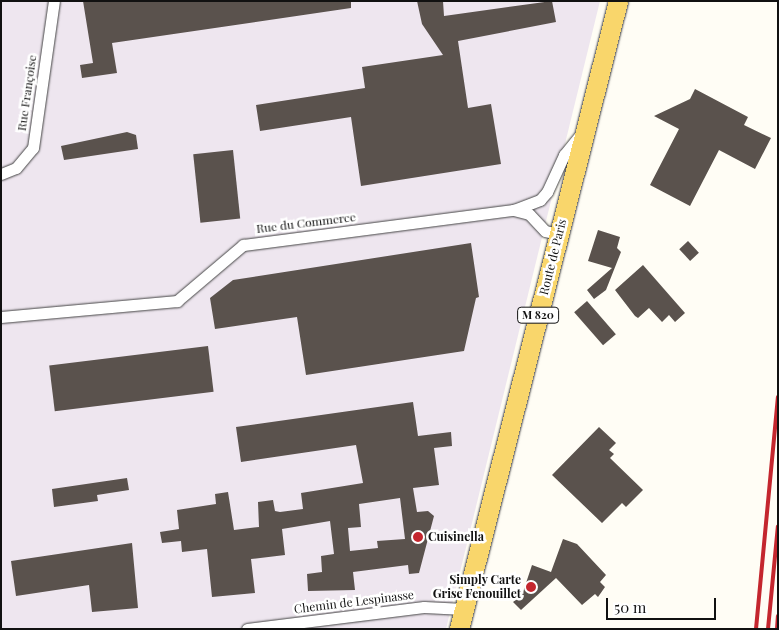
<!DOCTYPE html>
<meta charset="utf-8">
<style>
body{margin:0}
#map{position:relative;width:779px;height:630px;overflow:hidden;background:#fffdf5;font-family:"Playfair Display",serif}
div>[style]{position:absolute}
.industrial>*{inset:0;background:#eee6ef}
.building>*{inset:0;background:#5a524d;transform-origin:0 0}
.roads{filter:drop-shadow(0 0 1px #444) drop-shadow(0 0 1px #444)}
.street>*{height:11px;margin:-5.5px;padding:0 5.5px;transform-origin:5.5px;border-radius:5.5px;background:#fff}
.primary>*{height:19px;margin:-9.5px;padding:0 9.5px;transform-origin:9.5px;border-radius:9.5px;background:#f9d66b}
.rail>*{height:4px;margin:-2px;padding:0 2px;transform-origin:2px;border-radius:2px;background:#c4262e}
.dots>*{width:14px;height:14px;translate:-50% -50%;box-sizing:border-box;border:2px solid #fff;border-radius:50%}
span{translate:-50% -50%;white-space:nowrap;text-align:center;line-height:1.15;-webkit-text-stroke:5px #fff;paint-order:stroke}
.shield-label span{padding:1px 4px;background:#fff;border:1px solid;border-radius:4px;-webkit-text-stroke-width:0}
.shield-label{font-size:11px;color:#111;font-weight:700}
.street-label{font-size:12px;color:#111}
.poi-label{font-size:12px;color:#111;font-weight:700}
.left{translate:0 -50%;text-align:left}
.right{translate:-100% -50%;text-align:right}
.frame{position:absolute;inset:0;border:2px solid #111;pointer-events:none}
.scale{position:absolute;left:606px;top:598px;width:110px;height:22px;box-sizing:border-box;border:2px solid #111;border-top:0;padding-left:6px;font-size:15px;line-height:18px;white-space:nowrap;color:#111;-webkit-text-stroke:4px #fff;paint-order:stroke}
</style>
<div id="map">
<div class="industrial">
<i style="clip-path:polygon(1px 1px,600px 1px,446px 629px,1px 629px)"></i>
</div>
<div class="building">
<i style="clip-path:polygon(83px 1px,351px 1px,351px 8px,112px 43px,117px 73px,82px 78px,80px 65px,93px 63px)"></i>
<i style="clip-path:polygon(417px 1px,443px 1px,444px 16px,552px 1px,556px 22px,458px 41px,468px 108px,491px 104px,501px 164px,361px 186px,351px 117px,260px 131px,256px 105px,365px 88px,362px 67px,443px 55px,422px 24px)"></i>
<i style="clip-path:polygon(695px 89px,748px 117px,744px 125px,771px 138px,755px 169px,719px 150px,690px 206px,650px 185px,679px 129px,654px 116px,690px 99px)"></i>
<i style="clip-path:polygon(127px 132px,136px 135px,138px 149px,64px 160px,61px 146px)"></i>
<i style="left:233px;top:150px;width:69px;height:40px;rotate:84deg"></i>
<i style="clip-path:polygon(598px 230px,620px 237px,617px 248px,621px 252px,606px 290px,594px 299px,587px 290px,612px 268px,588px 261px)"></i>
<i style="left:688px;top:241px;width:16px;height:12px;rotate:47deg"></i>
<i style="clip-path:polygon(471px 243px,479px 297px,476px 298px,464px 351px,306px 375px,297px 317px,215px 329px,210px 298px,233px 280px)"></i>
<i style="clip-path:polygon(643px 265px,685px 313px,675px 322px,669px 315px,662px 322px,649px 308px,638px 318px,635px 316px,615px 290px)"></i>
<i style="left:587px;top:301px;width:44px;height:17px;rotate:49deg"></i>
<i style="left:208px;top:346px;width:46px;height:160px;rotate:83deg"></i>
<i style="clip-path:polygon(evenodd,413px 402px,418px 436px,451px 432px,452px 446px,434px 448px,439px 485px,413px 488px,417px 512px,428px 511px,434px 516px,419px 573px,409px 574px,408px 565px,353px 572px,355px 590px,308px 591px,307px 574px,322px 572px,321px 556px,334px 554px,330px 521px,282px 529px,285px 555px,251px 559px,255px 593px,212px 597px,207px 549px,182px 552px,181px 541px,162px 543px,160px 532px,179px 529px,177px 510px,216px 504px,215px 494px,228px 492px,234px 530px,259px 527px,258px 502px,273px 500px,275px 511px,280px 512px,303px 509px,301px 493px,363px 483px,356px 445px,241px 462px,236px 427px,413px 402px,400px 498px,405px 539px,377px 541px,378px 548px,350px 551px,348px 528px,361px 527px,359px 504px,400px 498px)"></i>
<i style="clip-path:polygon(599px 427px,616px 443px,609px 450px,614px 454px,610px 458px,643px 490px,626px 507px,622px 503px,602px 523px,552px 475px)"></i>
<i style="clip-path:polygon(127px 478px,129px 490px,97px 495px,98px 501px,54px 507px,52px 489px)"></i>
<i style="clip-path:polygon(563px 539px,577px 544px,606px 575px,600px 582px,605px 587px,598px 597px,595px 594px,582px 605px,556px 578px,521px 610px,513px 602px,522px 595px,532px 565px,551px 572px)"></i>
<i style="clip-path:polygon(132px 543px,138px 608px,92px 612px,89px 585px,16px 596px,11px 561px)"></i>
</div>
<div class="roads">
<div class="street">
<i style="left:1px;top:174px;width:16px;rotate:-22deg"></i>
<i style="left:16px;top:168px;width:26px;rotate:-50deg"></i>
<i style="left:33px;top:148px;width:148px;rotate:-81.9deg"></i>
<i style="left:559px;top:234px;width:14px;rotate:-168deg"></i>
<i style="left:545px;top:231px;width:23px;rotate:-133deg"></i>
<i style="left:529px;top:214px;width:16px;rotate:-165deg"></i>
<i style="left:514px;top:210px;width:28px;rotate:-21deg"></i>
<i style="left:540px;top:200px;width:11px;rotate:-49deg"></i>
<i style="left:547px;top:192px;width:41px;rotate:-65.3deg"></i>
<i style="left:564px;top:155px;width:27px;rotate:-51deg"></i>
<i style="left:1px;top:317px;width:177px;rotate:-5.2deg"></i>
<i style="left:177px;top:301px;width:87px;rotate:-40.3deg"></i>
<i style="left:243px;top:245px;width:273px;rotate:-7.4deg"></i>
<i style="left:247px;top:629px;width:178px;rotate:-7.1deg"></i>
<i style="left:424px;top:607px;width:40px;rotate:2.9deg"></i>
</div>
<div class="primary">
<i style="left:459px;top:629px;width:648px;rotate:-75.79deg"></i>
</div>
</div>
<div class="rail">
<i style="left:756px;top:629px;width:233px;rotate:-84.6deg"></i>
<i style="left:768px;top:629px;width:103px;rotate:-84.5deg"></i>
<i style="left:777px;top:629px;width:13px;rotate:-86deg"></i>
</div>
<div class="dots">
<i style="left:418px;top:537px;background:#c4262e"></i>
<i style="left:531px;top:587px;background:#c4262e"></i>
</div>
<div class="shield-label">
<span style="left:538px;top:315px">M 820</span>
</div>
<div class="street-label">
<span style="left:27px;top:93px;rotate:-82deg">Rue Françoise</span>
<span style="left:306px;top:223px;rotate:-7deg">Rue du Commerce</span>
<span style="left:553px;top:257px;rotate:-76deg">Route de Paris</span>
<span style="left:354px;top:602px;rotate:-7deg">Chemin de Lespinasse</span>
</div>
<div class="poi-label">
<span class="left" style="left:428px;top:537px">Cuisinella</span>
<span class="right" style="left:521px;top:587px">Simply Carte<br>Grise Fenouillet</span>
</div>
<div class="frame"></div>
<div class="scale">50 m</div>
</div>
